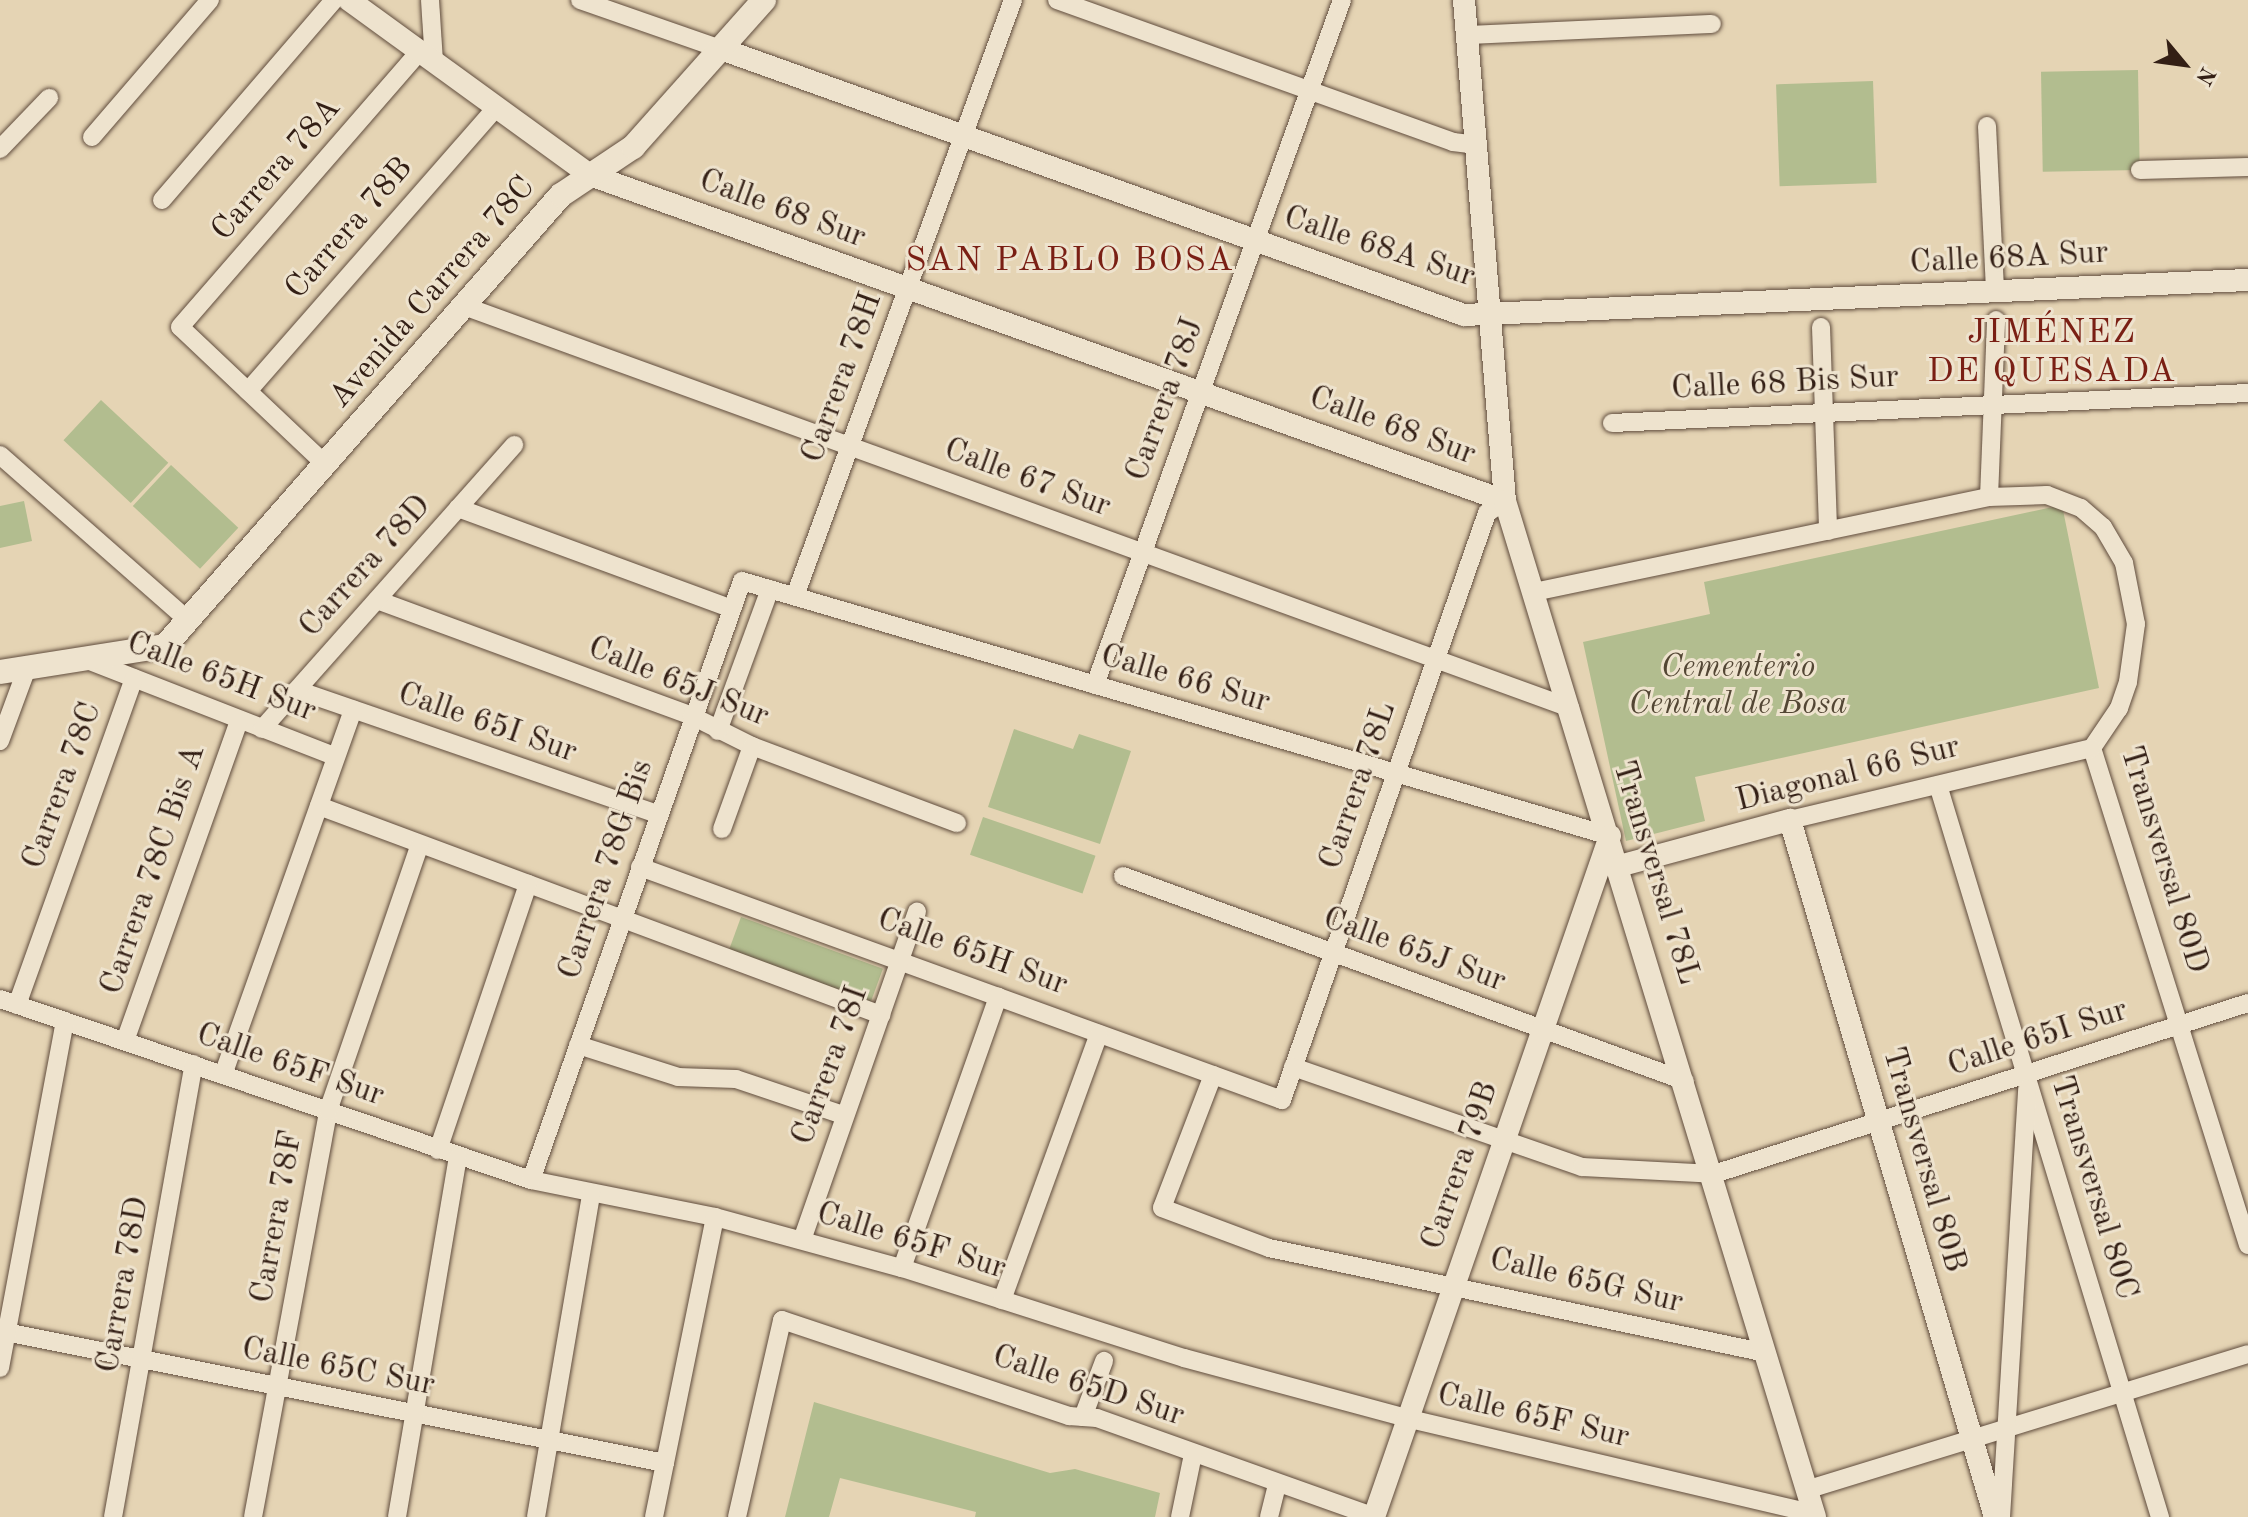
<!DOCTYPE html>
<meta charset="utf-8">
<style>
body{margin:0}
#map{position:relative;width:2248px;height:1517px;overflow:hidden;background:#e5d4b4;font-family:"Old Standard TT",serif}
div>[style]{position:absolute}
.green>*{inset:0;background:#b2bd8f;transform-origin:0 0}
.roads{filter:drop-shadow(0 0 2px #604c3d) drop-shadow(0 0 2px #604c3d)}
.minor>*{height:18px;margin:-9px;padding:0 9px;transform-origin:9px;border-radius:9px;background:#eee3ce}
.tertiary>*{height:22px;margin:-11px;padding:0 11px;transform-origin:11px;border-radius:11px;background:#eee3ce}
.secondary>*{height:24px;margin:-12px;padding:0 12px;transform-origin:12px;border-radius:12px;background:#eee3ce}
span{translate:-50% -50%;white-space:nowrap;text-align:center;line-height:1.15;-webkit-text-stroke:6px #eee3ce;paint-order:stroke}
.street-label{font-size:32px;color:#331f15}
.park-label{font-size:32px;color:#534634;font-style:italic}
.neighbourhood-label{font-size:34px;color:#7a1f14;letter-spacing:2px}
.north{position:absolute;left:2144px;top:24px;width:80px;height:80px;-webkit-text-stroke:6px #eee3ce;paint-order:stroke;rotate:119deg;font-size:22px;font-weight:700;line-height:32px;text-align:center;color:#331f15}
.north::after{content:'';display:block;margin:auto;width:28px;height:36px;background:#331f15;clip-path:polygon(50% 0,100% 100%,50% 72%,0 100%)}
</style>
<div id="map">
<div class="green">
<i style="left:2138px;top:70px;width:100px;height:97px;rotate:89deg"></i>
<i style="left:1873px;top:81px;width:102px;height:97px;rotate:88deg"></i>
<i style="left:101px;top:400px;width:92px;height:55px;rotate:43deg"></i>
<i style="left:171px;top:465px;width:92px;height:56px;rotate:43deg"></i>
<i style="clip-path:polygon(24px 501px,32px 541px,0 548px,0 506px)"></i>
<i style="clip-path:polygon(2062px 505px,2099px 688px,1695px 777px,1705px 821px,1626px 841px,1583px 642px,1710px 614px,1704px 582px)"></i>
<i style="clip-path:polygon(1014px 729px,1073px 749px,1079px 734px,1131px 751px,1100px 844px,988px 807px)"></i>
<i style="left:983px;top:817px;width:119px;height:40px;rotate:19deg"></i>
<i style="left:741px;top:917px;width:151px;height:36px;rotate:20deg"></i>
<i style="clip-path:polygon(814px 1402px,1050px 1473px,1075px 1469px,1160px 1493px,1155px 1517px,975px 1517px,976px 1512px,840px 1478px,829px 1517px,785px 1517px)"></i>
</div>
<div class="roads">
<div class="minor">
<i style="left:430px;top:0;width:62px;rotate:86.3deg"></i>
<i style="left:580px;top:0;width:149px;rotate:19.2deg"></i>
<i style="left:1057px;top:0;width:421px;rotate:19.7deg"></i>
<i style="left:1453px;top:142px;width:23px;rotate:7deg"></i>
<i style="left:1467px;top:35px;width:245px;rotate:-2.6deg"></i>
<i style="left:1987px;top:126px;width:165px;rotate:87.2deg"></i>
<i style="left:92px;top:137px;width:181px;rotate:-49.3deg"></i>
<i style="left:0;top:149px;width:71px;rotate:-46.1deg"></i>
<i style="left:2140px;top:170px;width:108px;rotate:-1.6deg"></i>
<i style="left:162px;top:200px;width:264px;rotate:-49.3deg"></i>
<i style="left:464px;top:306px;width:1177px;rotate:19.97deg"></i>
<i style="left:1821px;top:327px;width:204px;rotate:88deg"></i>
<i style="left:248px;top:391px;width:378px;rotate:-48.8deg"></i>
<i style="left:1612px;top:423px;width:637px;rotate:-2.7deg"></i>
<i style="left:0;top:455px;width:250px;rotate:41.3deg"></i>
<i style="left:325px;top:464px;width:199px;rotate:-136.6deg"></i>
<i style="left:180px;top:327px;width:366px;rotate:-49deg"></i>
<i style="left:1989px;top:497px;width:177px;rotate:-87.7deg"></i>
<i style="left:458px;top:508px;width:292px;rotate:20.2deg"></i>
<i style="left:1534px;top:592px;width:465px;rotate:-11.8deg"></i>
<i style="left:1989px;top:497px;width:58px;rotate:-2deg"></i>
<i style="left:2047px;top:495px;width:36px;rotate:21deg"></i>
<i style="left:2081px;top:508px;width:29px;rotate:41deg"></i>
<i style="left:2103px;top:527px;width:42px;rotate:59.7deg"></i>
<i style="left:2124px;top:563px;width:62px;rotate:78.9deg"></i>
<i style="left:2136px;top:624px;width:59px;rotate:97.9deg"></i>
<i style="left:2128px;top:682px;width:28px;rotate:109deg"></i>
<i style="left:2119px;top:708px;width:48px;rotate:124deg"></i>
<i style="left:2092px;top:748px;width:521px;rotate:72.57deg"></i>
<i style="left:795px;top:596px;width:635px;rotate:-69.91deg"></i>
<i style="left:377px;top:600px;width:336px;rotate:20.2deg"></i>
<i style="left:692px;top:716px;width:67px;rotate:26.6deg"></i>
<i style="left:752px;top:746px;width:219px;rotate:20.6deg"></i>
<i style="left:85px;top:659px;width:269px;rotate:21.3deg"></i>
<i style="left:1095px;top:685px;width:728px;rotate:-70.17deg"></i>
<i style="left:297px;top:690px;width:382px;rotate:19deg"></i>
<i style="left:262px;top:729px;width:380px;rotate:-48.4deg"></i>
<i style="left:718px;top:731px;width:151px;rotate:-69.9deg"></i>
<i style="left:0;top:741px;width:78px;rotate:-69.7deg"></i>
<i style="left:1938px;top:785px;width:765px;rotate:73.13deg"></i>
<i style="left:319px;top:806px;width:600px;rotate:20.4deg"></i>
<i style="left:1790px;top:820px;width:310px;rotate:-13.4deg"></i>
<i style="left:722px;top:829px;width:88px;rotate:-70.1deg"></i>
<i style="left:640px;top:867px;width:683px;rotate:19.95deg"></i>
<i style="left:1282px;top:1100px;width:622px;rotate:-70.75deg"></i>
<i style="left:1487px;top:513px;width:22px;rotate:-34deg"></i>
<i style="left:1123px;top:876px;width:598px;rotate:20.04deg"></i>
<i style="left:0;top:999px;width:561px;rotate:18.82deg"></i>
<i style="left:531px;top:1180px;width:188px;rotate:11.4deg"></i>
<i style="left:715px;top:1217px;width:194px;rotate:15.3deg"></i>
<i style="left:902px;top:1268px;width:296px;rotate:17.7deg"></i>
<i style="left:1184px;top:1358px;width:230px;rotate:15.1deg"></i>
<i style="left:1406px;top:1418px;width:419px;rotate:13.2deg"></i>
<i style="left:17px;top:1005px;width:347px;rotate:-70.3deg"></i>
<i style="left:125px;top:1041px;width:341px;rotate:-70.4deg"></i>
<i style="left:578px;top:1045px;width:105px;rotate:17.7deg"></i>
<i style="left:678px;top:1077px;width:58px;rotate:2deg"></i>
<i style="left:736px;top:1079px;width:113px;rotate:18.6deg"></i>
<i style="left:1293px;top:1067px;width:306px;rotate:19.1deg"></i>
<i style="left:1582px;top:1167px;width:132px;rotate:3deg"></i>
<i style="left:1714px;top:1174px;width:561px;rotate:-17.76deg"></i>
<i style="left:223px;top:1075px;width:388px;rotate:-70.4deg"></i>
<i style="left:1213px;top:1075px;width:142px;rotate:111deg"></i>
<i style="left:1162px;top:1208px;width:114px;rotate:20.5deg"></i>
<i style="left:1269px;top:1248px;width:508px;rotate:11.93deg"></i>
<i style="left:438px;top:1150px;width:281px;rotate:-71.3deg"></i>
<i style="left:531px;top:1180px;width:635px;rotate:-70.59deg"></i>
<i style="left:742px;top:581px;width:905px;rotate:16.37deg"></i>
<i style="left:802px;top:1240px;width:348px;rotate:-70.7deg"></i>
<i style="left:902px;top:1268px;width:288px;rotate:-70.5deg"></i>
<i style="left:1002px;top:1300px;width:283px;rotate:-70deg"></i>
<i style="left:0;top:1331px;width:678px;rotate:11.23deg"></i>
<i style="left:0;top:1368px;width:353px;rotate:-79.4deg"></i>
<i style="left:1083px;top:1417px;width:60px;rotate:-69.4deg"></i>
<i style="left:1806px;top:1490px;width:462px;rotate:-17.1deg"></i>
<i style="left:113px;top:1517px;width:460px;rotate:-79.9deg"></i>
<i style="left:253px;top:1517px;width:413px;rotate:-79.5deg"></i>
<i style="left:328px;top:1111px;width:282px;rotate:-71deg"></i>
<i style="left:397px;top:1517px;width:365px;rotate:-80.4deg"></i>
<i style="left:536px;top:1517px;width:327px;rotate:-80.3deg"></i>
<i style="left:654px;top:1517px;width:306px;rotate:-78.5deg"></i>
<i style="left:737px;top:1517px;width:202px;rotate:-77.1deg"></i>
<i style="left:782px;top:1320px;width:303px;rotate:18.5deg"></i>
<i style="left:1069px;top:1416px;width:28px;rotate:4deg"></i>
<i style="left:1097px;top:1418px;width:292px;rotate:19.6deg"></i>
<i style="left:1180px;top:1517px;width:64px;rotate:-78.3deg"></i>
<i style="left:1269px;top:1517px;width:33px;rotate:-76deg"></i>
<i style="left:2001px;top:1517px;width:429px;rotate:-86.5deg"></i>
</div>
<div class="tertiary">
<i style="left:349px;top:0;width:298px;rotate:36deg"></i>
<i style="left:590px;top:175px;width:971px;rotate:19.61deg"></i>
<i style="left:1464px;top:0;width:503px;rotate:85.32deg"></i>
<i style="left:1505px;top:501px;width:1062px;rotate:73.03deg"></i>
<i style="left:721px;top:49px;width:789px;rotate:19.7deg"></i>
<i style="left:1464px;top:315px;width:785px;rotate:-2.56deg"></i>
<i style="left:1619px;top:866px;width:177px;rotate:-15.1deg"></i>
<i style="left:1790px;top:820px;width:727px;rotate:73.61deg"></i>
<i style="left:1374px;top:1517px;width:721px;rotate:-70.89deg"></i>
</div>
<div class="secondary">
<i style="left:0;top:672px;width:167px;rotate:-9deg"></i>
<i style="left:165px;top:646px;width:600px;rotate:-48.72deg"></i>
<i style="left:561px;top:195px;width:87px;rotate:-33.7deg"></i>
<i style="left:633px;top:147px;width:197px;rotate:-48.3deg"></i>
</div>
</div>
<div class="street-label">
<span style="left:277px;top:170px;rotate:-49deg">Carrera 78A</span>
<span style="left:782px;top:210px;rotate:20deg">Calle 68 Sur</span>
<span style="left:350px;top:229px;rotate:-49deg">Carrera 78B</span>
<span style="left:1379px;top:248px;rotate:18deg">Calle 68A Sur</span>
<span style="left:2009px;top:259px;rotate:-3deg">Calle 68A Sur</span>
<span style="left:433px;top:293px;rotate:-49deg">Avenida Carrera 78C</span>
<span style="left:843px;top:378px;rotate:-70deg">Carrera 78H</span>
<span style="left:1785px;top:384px;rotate:-3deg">Calle 68 Bis Sur</span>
<span style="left:1166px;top:400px;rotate:-70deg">Carrera 78J</span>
<span style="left:1392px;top:427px;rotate:20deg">Calle 68 Sur</span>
<span style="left:1027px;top:479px;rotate:20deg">Calle 67 Sur</span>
<span style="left:366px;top:567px;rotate:-48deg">Carrera 78D</span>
<span style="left:221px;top:678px;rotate:21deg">Calle 65H Sur</span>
<span style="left:1185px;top:680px;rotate:16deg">Calle 66 Sur</span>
<span style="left:678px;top:683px;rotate:22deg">Calle 65J Sur</span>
<span style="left:487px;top:724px;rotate:19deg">Calle 65I Sur</span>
<span style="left:1848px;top:775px;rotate:-14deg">Diagonal 66 Sur</span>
<span style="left:63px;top:786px;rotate:-70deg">Carrera 78C</span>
<span style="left:1359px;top:786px;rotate:-71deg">Carrera 78L</span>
<span style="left:2163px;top:860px;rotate:73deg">Transversal 80D</span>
<span style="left:154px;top:870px;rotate:-71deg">Carrera 78C Bis A</span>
<span style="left:607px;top:870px;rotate:-71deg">Carrera 78G Bis</span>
<span style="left:1655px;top:873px;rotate:73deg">Transversal 78L</span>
<span style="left:1414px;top:951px;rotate:20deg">Calle 65J Sur</span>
<span style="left:972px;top:953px;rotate:20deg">Calle 65H Sur</span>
<span style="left:2038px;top:1039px;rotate:-18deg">Calle 65I Sur</span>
<span style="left:290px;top:1066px;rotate:19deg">Calle 65F Sur</span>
<span style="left:831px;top:1066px;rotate:-70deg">Carrera 78I</span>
<span style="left:1923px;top:1160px;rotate:74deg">Transversal 80B</span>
<span style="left:1461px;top:1166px;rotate:-71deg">Carrera 79B</span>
<span style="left:2093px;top:1188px;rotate:73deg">Transversal 80C</span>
<span style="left:278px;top:1217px;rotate:-80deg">Carrera 78F</span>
<span style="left:911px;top:1242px;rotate:17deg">Calle 65F Sur</span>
<span style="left:1586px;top:1282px;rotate:13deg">Calle 65G Sur</span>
<span style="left:124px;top:1285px;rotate:-80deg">Carrera 78D</span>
<span style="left:338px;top:1368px;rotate:11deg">Calle 65C Sur</span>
<span style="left:1088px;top:1387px;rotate:18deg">Calle 65D Sur</span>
<span style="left:1533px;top:1417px;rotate:13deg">Calle 65F Sur</span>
</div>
<div class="park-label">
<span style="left:1738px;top:687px">Cementerio<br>Central de Bosa</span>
</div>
<div class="neighbourhood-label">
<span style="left:1070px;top:262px">SAN PABLO BOSA</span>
<span style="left:2052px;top:353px">JIMÉNEZ<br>DE QUESADA</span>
</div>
<div class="north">N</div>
</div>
